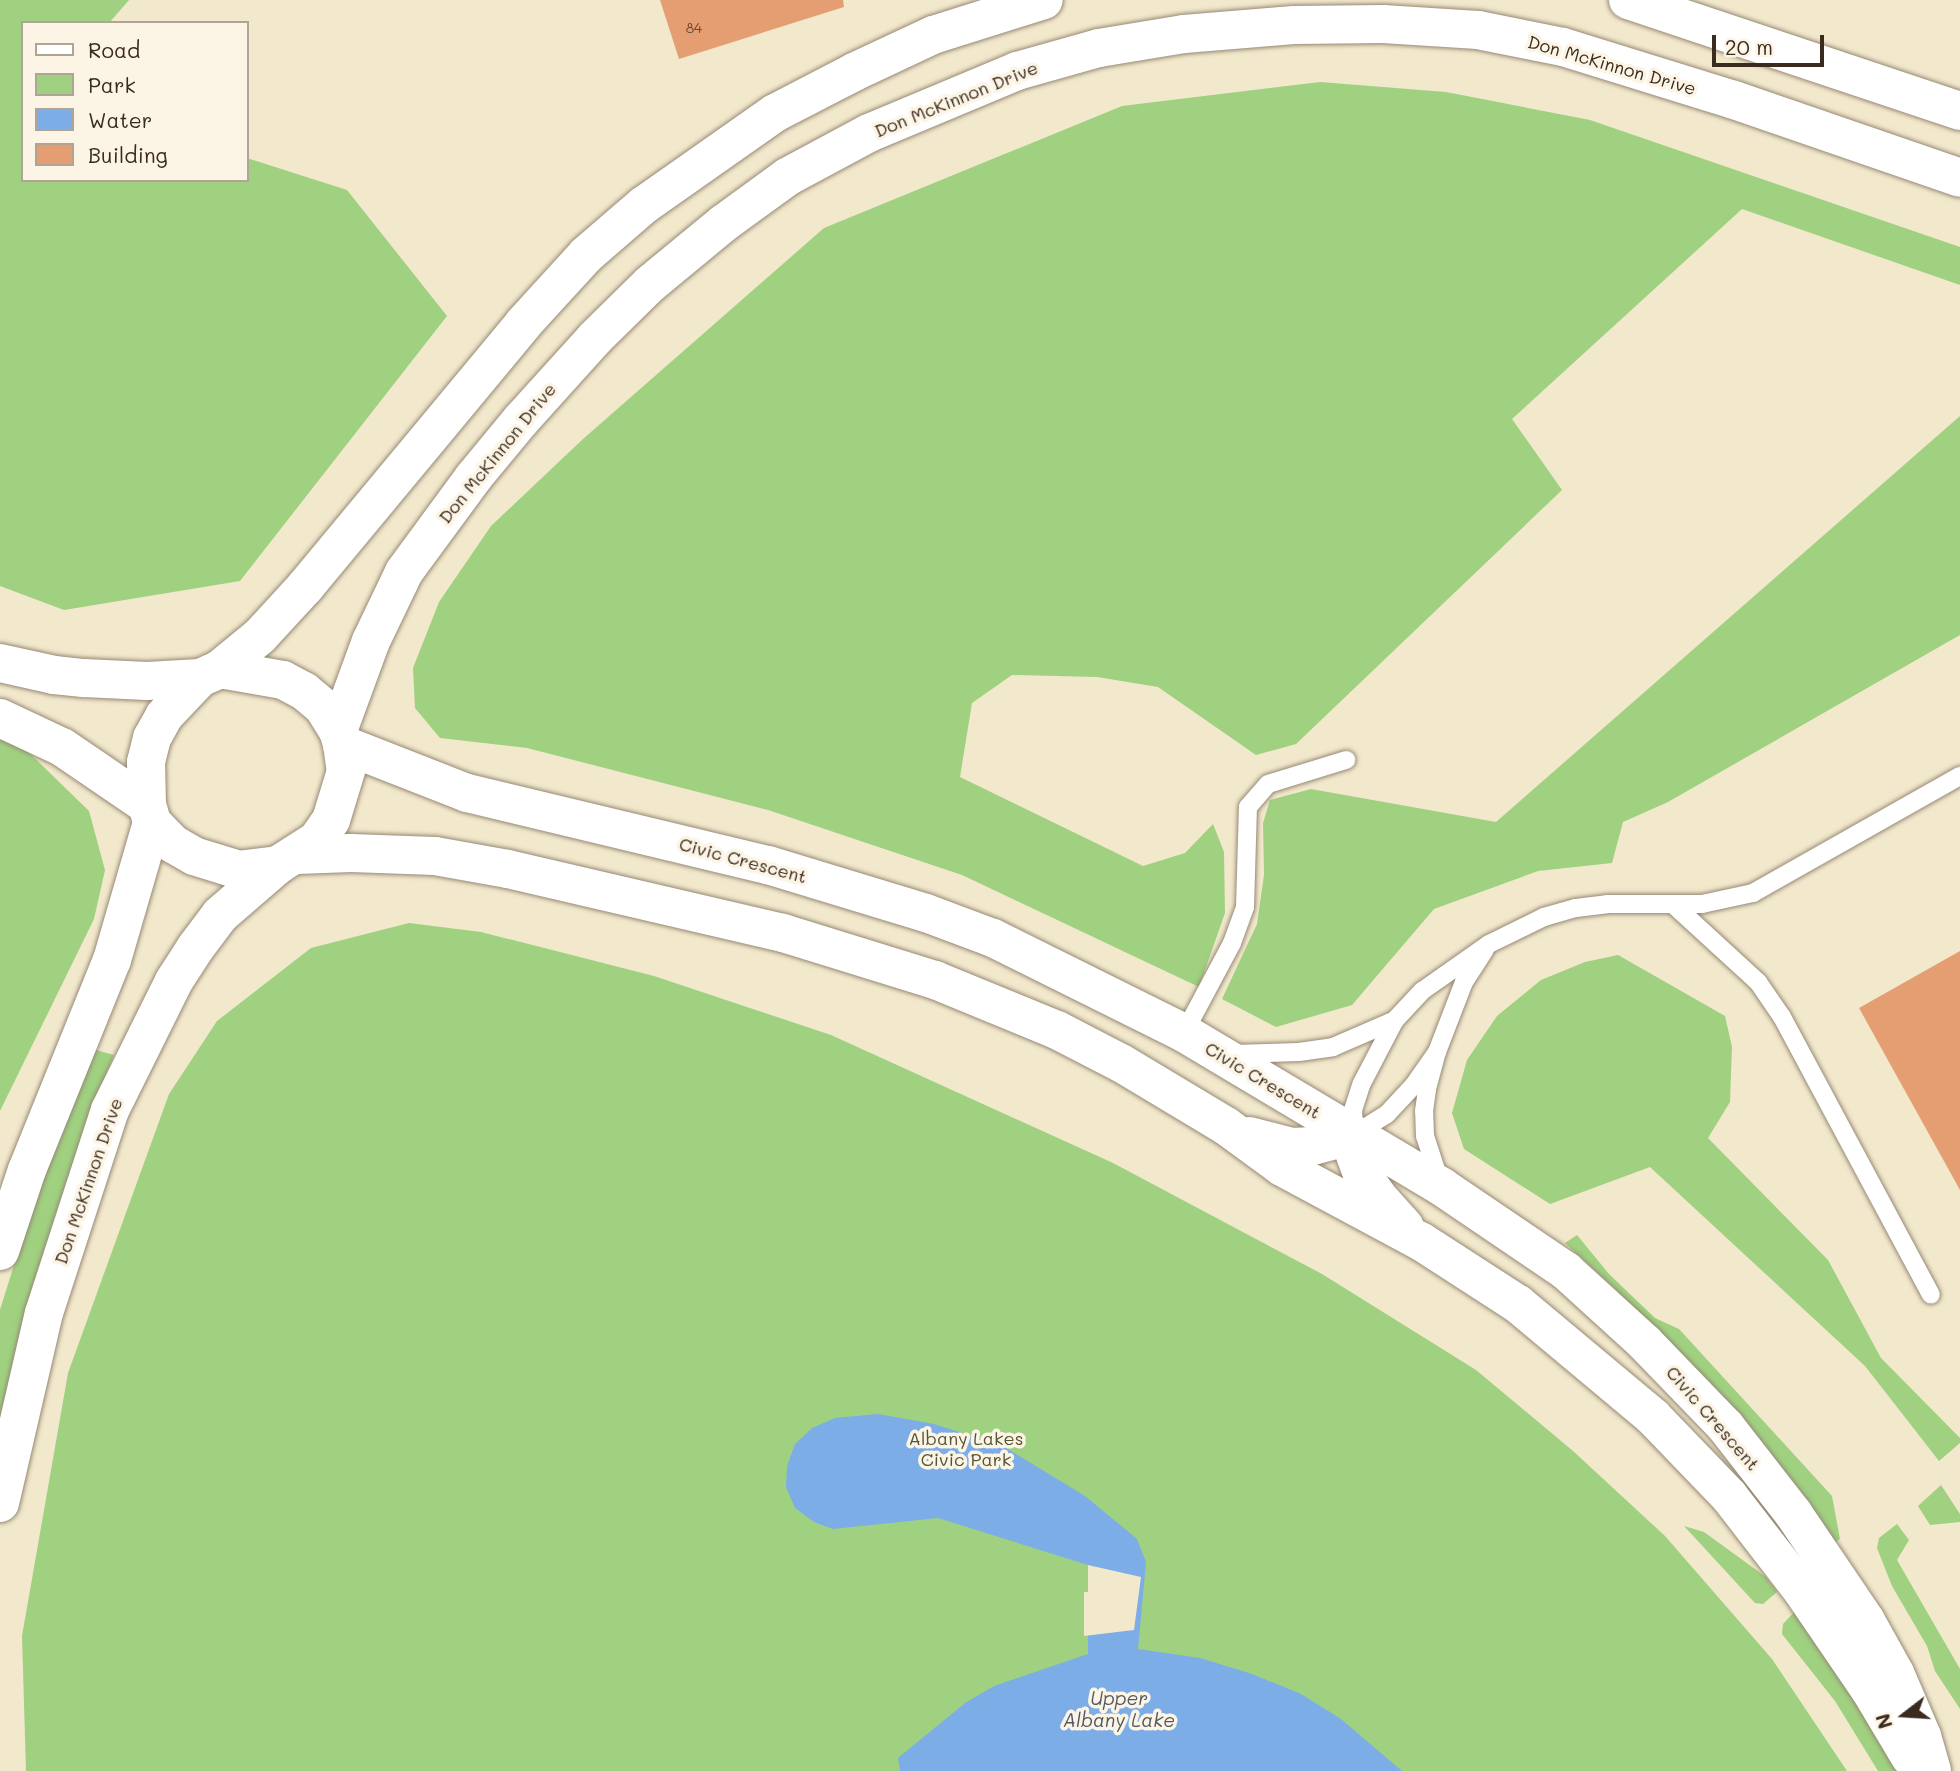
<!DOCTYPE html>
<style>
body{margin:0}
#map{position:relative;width:1960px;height:1771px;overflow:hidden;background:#f2e8cc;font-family:Mali,sans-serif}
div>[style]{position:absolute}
.green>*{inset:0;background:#9fd180}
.water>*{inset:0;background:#7cade7}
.pier>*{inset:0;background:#f2e8cc}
.building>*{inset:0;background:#e59e72}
.roads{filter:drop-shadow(0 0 2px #968975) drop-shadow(0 0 2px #968975)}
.service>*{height:18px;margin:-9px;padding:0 9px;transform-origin:9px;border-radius:9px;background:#fff}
.tertiary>*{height:38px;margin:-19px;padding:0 19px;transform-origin:19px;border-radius:19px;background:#fff}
.secondary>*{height:38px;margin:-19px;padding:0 19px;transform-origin:19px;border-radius:19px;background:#fff}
span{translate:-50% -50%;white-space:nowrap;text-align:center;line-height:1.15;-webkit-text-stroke:7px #fcf5e5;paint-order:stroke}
.number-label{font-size:14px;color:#664733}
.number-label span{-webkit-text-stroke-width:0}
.street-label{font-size:18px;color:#3b2a1e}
.park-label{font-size:18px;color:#545436}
.water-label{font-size:19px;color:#525864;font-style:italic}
.legend{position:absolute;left:21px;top:21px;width:228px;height:161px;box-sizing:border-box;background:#fcf5e5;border:2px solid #afa495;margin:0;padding:9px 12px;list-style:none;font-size:21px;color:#3b2a1e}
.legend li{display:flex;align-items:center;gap:14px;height:35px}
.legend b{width:35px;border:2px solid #afa495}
.north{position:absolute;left:1869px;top:1680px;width:70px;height:70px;-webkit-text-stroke:5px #fcf5e5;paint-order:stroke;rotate:253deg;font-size:19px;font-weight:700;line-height:28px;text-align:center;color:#3b2a1e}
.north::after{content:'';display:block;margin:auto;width:24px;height:32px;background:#3b2a1e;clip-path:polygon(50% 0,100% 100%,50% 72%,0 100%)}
.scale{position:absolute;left:1712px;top:35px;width:112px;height:32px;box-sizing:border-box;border:4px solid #3b2a1e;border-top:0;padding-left:9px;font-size:21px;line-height:24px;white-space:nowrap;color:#3b2a1e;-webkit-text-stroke:5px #fcf5e5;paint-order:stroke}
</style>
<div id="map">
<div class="green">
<i style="clip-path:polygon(0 0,129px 0,109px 23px,23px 23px,23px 180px,247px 180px,247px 158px,347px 190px,447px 316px,240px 581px,64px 610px,0 586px)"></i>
<i style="clip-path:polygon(1320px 82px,1446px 92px,1590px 120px,1960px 247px,1960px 285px,1742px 209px,1512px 419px,1562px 490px,1296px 744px,1256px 755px,1158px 687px,1097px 677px,1012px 675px,972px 703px,960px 777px,1143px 866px,1185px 853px,1213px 824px,1224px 852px,1225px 913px,1199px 987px,962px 875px,768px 810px,527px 748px,440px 738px,415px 708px,413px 668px,439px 602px,491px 526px,583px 439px,824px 228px,1122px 106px)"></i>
<i style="clip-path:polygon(1960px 416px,1960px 635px,1668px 802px,1623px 822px,1612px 863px,1538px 871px,1434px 909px,1352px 1005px,1276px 1027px,1222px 999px,1257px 924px,1264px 875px,1263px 823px,1270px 800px,1311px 789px,1496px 822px)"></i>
<i style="clip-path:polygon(0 731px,14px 738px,89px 811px,105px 870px,94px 919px,0 1111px)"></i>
<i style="clip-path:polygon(409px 923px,481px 932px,654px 976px,831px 1035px,1113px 1163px,1322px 1274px,1476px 1370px,1573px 1451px,1665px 1536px,1772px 1659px,1847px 1771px,26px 1771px,22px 1636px,68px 1373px,169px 1094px,217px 1021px,311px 948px)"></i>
<i style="clip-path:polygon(1618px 955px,1725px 1016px,1732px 1047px,1730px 1102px,1708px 1138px,1828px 1260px,1881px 1358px,1960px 1438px,1960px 1443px,1939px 1461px,1865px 1366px,1650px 1167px,1550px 1204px,1464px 1149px,1452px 1113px,1467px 1060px,1497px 1016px,1541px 980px,1585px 962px)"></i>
<i style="clip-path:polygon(89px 1048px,114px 1055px,89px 1116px,31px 1292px,0 1417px,0 1310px,46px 1162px)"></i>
<i style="clip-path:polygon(1577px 1235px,1609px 1274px,1655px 1318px,1679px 1329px,1832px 1496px,1840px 1539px,1830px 1546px,1682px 1360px,1612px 1286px,1565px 1243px)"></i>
<i style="clip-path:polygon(1941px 1485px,1960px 1514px,1960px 1522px,1930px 1525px,1918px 1506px)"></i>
<i style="clip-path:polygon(1897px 1524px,1909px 1540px,1897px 1560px,1960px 1669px,1960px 1709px,1935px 1671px,1927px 1646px,1892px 1586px,1877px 1548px,1879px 1538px)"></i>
<i style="clip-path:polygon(1684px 1526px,1704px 1532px,1766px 1577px,1777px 1592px,1763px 1604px,1755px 1603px)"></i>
<i style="clip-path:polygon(1796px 1610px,1899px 1771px,1878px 1771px,1835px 1701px,1782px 1634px,1783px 1624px)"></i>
</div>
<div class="water">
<i style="clip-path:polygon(878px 1414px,934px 1424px,1003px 1446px,1085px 1496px,1137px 1539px,1146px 1562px,1138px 1649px,1200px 1658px,1252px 1674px,1301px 1694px,1341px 1719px,1402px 1771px,900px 1771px,898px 1758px,965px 1703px,994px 1686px,1088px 1654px,1088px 1565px,938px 1518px,833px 1529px,814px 1522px,795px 1508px,786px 1487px,787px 1466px,795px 1444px,812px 1428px,835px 1418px)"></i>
</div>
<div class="pier">
<i style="clip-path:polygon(1088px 1565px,1141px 1577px,1134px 1630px,1084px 1636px,1084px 1592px,1088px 1592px)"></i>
</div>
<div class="building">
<i style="clip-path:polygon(660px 0,843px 0,844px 7px,679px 59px)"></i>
<i style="clip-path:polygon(1960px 951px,1960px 1190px,1859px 1008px)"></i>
</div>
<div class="roads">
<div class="service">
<i style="left:1675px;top:906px;width:113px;rotate:42.5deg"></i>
<i style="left:1758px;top:982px;width:42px;rotate:55.6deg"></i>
<i style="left:1782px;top:1017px;width:315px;rotate:61.8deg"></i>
<i style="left:1184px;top:1033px;width:102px;rotate:-61.9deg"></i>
<i style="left:1232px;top:943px;width:38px;rotate:-70deg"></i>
<i style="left:1245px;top:907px;width:100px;rotate:-88.3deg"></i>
<i style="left:1248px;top:807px;width:30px;rotate:-49deg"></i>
<i style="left:1268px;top:784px;width:82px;rotate:-17.1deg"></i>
<i style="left:1437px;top:1052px;width:42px;rotate:125.2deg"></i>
<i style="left:1413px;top:1086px;width:38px;rotate:133deg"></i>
<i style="left:1387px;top:1114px;width:39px;rotate:148deg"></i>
<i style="left:1354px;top:1135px;width:25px;rotate:-92deg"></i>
<i style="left:1353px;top:1110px;width:28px;rotate:-72deg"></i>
<i style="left:1362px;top:1083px;width:71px;rotate:-62.4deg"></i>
<i style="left:1395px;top:1020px;width:40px;rotate:-47deg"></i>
<i style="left:1422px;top:991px;width:82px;rotate:-35deg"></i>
<i style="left:1489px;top:944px;width:61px;rotate:-26.1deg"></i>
<i style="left:1544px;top:917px;width:33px;rotate:-16deg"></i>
<i style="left:1576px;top:908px;width:31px;rotate:-7deg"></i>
<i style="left:1607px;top:904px;width:95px"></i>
<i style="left:1702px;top:904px;width:52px;rotate:-12.2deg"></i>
<i style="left:1753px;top:893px;width:238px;rotate:-29.5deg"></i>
<i style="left:1234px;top:1054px;width:65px;rotate:-1.8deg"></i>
<i style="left:1299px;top:1052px;width:34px;rotate:-8deg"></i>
<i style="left:1333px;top:1047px;width:68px;rotate:-23.5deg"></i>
<i style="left:1439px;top:1179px;width:45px;rotate:-108deg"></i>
<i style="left:1425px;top:1136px;width:25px;rotate:-92deg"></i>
<i style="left:1424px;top:1111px;width:22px;rotate:-82deg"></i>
<i style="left:1427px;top:1089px;width:38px;rotate:-75deg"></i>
<i style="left:1437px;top:1052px;width:75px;rotate:-68.9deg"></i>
<i style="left:1464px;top:982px;width:38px;rotate:-57deg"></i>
</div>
<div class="tertiary">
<i style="left:342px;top:744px;width:134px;rotate:21.4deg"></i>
<i style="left:467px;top:793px;width:309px;rotate:13.5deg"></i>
<i style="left:768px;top:865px;width:165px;rotate:16.9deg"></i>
<i style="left:926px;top:913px;width:72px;rotate:20.5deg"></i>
<i style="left:993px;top:938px;width:213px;rotate:26.4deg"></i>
<i style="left:1184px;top:1033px;width:300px;rotate:30.8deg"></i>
<i style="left:1442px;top:1187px;width:150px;rotate:34.1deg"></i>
<i style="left:1566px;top:1271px;width:107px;rotate:42.3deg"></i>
<i style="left:1645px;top:1343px;width:117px;rotate:46deg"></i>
<i style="left:1726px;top:1427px;width:109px;rotate:52.1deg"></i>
<i style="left:1793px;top:1513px;width:130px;rotate:55.9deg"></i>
<i style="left:1866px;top:1621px;width:60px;rotate:60.9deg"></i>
<i style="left:1895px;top:1673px;width:69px;rotate:66.8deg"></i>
<i style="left:1922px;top:1736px;width:36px;rotate:74deg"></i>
<i style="left:297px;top:855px;width:54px;rotate:-2.1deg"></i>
<i style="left:351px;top:853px;width:84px;rotate:2deg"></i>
<i style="left:435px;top:856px;width:74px;rotate:10.1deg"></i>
<i style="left:508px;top:869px;width:282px;rotate:13.1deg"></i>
<i style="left:783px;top:933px;width:159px;rotate:17.2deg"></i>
<i style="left:935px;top:980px;width:132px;rotate:22.3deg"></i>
<i style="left:1057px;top:1030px;width:72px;rotate:27.3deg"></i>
<i style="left:1121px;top:1063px;width:122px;rotate:31deg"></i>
<i style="left:1226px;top:1126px;width:69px;rotate:36.2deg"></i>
<i style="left:1282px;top:1167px;width:159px;rotate:28.2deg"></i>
<i style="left:1422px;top:1242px;width:114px;rotate:32.9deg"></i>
<i style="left:1518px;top:1304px;width:176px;rotate:39.9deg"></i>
<i style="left:1653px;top:1417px;width:110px;rotate:46.1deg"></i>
<i style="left:1729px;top:1496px;width:118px;rotate:52.3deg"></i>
<i style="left:1801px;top:1589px;width:122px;rotate:55.7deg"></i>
<i style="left:1870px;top:1690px;width:78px;rotate:59.2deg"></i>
<i style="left:1249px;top:1136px;width:44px;rotate:14.3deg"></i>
<i style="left:1292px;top:1147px;width:21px;rotate:-3deg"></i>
<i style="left:1313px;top:1146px;width:42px;rotate:-15deg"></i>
<i style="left:1354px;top:1135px;width:20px;rotate:87deg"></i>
<i style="left:1355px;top:1155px;width:20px;rotate:70deg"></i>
<i style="left:1362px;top:1174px;width:28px;rotate:55deg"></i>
<i style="left:1378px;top:1197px;width:40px;rotate:48deg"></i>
</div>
<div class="secondary">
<i style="left:1628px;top:0;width:350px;rotate:18.5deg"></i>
<i style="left:0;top:663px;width:55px;rotate:12.5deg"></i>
<i style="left:54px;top:675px;width:30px;rotate:6deg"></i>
<i style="left:84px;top:678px;width:63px;rotate:2.7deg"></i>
<i style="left:147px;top:681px;width:53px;rotate:-3.2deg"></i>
<i style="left:220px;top:669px;width:52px;rotate:-39.5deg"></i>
<i style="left:260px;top:636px;width:67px;rotate:-47.4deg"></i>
<i style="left:305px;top:587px;width:342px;rotate:-50.3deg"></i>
<i style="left:523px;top:324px;width:93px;rotate:-47.6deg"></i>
<i style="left:586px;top:255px;width:77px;rotate:-40.8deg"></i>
<i style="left:644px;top:205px;width:160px;rotate:-35.1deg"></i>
<i style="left:775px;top:113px;width:89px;rotate:-27.4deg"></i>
<i style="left:854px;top:72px;width:87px;rotate:-25.1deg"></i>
<i style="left:933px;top:35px;width:116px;rotate:-17.5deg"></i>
<i style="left:220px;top:669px;width:64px;rotate:9.9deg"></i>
<i style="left:283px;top:680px;width:24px;rotate:28deg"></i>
<i style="left:304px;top:691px;width:25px;rotate:40deg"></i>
<i style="left:323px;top:707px;width:28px;rotate:58deg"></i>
<i style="left:338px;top:731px;width:14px;rotate:73deg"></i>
<i style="left:342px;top:744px;width:27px;rotate:82deg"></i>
<i style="left:346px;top:771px;width:51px;rotate:107deg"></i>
<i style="left:331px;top:820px;width:24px;rotate:125deg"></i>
<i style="left:317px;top:840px;width:46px;rotate:147.3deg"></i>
<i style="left:278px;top:865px;width:39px;rotate:173deg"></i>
<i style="left:239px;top:870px;width:47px;rotate:-162.7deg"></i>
<i style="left:194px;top:856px;width:24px;rotate:-150deg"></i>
<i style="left:173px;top:844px;width:30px;rotate:-134deg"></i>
<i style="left:152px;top:822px;width:18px;rotate:-106deg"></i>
<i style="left:147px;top:805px;width:43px;rotate:-91.3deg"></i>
<i style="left:146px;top:762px;width:25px;rotate:-76deg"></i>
<i style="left:152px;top:738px;width:25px;rotate:-61deg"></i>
<i style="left:164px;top:716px;width:52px;rotate:-46.5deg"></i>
<i style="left:200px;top:678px;width:22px;rotate:-24deg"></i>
<i style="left:0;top:718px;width:68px;rotate:25.1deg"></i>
<i style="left:62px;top:747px;width:103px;rotate:34.3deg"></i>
<i style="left:338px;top:731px;width:96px;rotate:-69.9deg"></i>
<i style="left:371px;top:641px;width:76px;rotate:-64.4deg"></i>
<i style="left:404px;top:572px;width:117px;rotate:-53.7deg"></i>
<i style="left:473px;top:478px;width:75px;rotate:-50.4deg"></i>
<i style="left:521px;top:420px;width:110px;rotate:-47.9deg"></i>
<i style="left:595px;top:338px;width:77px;rotate:-44.5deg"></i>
<i style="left:650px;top:284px;width:96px;rotate:-39.5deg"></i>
<i style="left:724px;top:223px;width:78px;rotate:-36.1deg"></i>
<i style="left:787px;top:177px;width:93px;rotate:-28.2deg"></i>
<i style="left:869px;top:133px;width:160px;rotate:-22.7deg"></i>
<i style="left:1017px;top:71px;width:85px;rotate:-15.7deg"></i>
<i style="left:1099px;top:48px;width:86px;rotate:-9.4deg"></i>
<i style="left:1184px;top:34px;width:110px;rotate:-4.7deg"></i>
<i style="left:1294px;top:25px;width:89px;rotate:-0.6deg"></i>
<i style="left:1383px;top:24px;width:95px;rotate:3.6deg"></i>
<i style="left:1478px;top:30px;width:87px;rotate:11.3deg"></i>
<i style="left:1563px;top:47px;width:179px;rotate:17.2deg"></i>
<i style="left:1734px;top:100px;width:239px;rotate:19deg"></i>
<i style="left:0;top:1251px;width:85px;rotate:-71.6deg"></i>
<i style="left:27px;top:1170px;width:227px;rotate:-68deg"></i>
<i style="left:112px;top:960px;width:144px;rotate:-73.8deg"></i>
<i style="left:0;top:1503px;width:195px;rotate:-77deg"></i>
<i style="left:44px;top:1313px;width:213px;rotate:-72deg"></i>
<i style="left:110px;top:1110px;width:144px;rotate:-63.6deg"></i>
<i style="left:174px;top:981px;width:40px;rotate:-57.1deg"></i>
<i style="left:196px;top:947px;width:40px;rotate:-53deg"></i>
<i style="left:220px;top:915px;width:77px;rotate:-40.8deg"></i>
</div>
</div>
<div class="number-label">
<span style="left:694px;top:28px">84</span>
</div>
<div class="street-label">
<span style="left:1612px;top:65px;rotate:16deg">Don McKinnon Drive</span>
<span style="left:956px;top:99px;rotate:-22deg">Don McKinnon Drive</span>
<span style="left:497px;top:453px;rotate:-51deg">Don McKinnon Drive</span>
<span style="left:743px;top:860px;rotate:15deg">Civic Crescent</span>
<span style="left:1263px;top:1080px;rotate:31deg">Civic Crescent</span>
<span style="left:88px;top:1181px;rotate:-71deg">Don McKinnon Drive</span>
<span style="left:1713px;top:1418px;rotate:49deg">Civic Crescent</span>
</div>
<div class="park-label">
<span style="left:966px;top:1449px">Albany Lakes<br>Civic Park</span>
</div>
<div class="water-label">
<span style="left:1119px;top:1709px">Upper<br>Albany Lake</span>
</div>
<ul class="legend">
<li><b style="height:9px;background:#fff"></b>Road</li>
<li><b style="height:19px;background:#9fd180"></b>Park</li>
<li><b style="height:19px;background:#7cade7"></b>Water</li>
<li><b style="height:19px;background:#e59e72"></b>Building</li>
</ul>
<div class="north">N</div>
<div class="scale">20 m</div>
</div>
